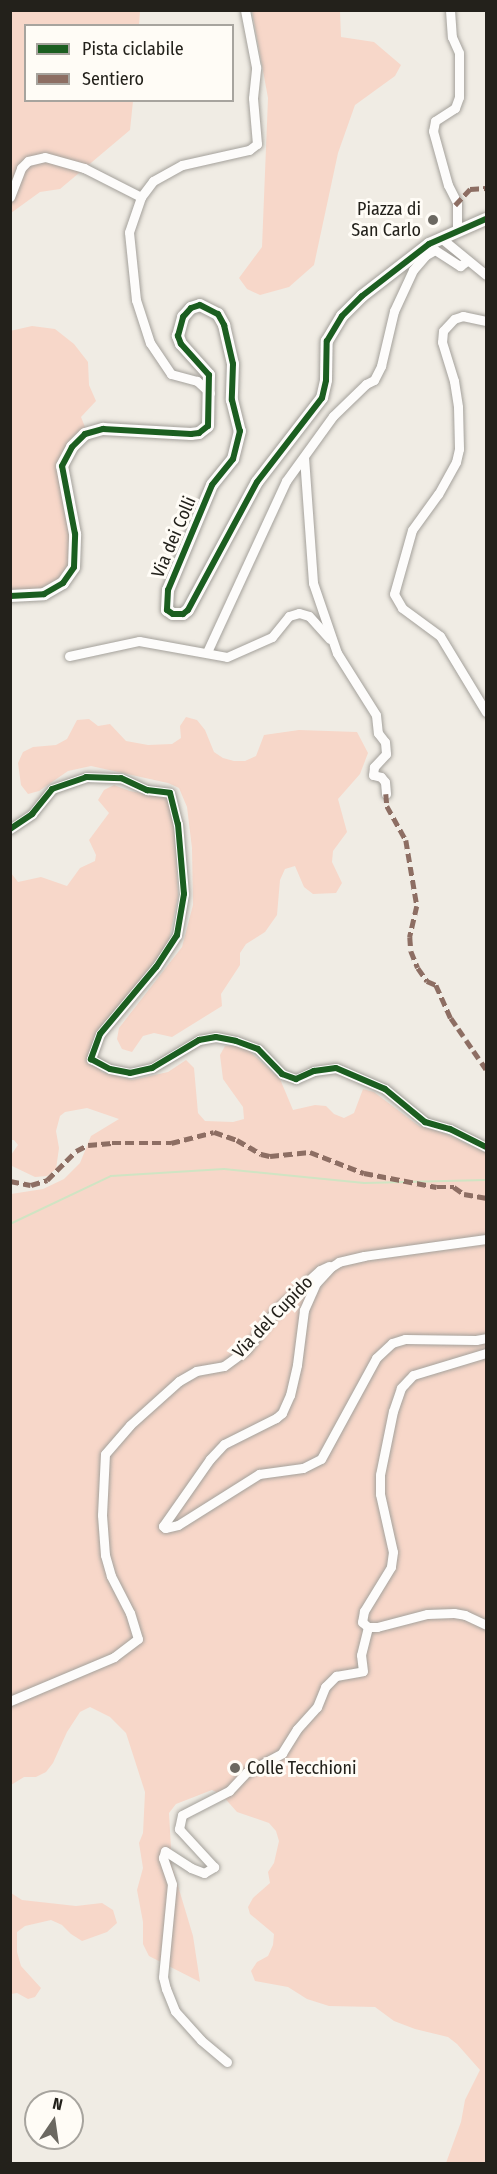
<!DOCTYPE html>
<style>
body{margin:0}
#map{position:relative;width:497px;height:2174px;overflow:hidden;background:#f0ece4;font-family:"Fira Sans Condensed",sans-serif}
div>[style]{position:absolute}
.green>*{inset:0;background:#f7d7c9}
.stream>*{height:2px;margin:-1px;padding:0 1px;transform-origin:1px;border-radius:1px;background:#d0e4c3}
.roads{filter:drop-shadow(0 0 2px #a4a19b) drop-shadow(0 0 2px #a4a19b)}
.minor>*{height:9px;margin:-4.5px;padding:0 4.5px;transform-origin:4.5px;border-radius:4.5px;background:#fdfcfb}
.tertiary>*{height:12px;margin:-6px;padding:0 6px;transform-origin:6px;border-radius:6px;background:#fdfcfb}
.quiet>*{height:4.5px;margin-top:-2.25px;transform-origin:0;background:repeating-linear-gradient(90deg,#8d6e63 0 9px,transparent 0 13.5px)}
.cycleway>*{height:6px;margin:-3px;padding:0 3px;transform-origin:3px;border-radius:3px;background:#1b5e20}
.dots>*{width:16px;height:16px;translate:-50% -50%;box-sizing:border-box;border:3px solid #fffcf6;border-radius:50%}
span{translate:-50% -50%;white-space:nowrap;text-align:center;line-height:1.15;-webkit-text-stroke:6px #fffcf6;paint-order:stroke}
.poi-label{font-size:18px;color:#23211b}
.right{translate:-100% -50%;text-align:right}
.left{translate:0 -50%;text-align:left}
.street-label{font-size:18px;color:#23211b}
.frame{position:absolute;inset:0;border:12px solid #23211b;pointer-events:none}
.legend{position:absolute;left:24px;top:24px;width:210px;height:78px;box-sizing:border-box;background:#fffcf6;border:2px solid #a7a49e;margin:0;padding:8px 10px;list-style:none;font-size:18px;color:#23211b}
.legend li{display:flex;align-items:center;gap:12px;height:30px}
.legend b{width:30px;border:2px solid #a7a49e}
.north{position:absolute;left:24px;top:2090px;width:60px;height:60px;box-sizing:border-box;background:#fffcf6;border:2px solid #a7a49e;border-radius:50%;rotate:13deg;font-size:16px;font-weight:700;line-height:24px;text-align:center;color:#23211b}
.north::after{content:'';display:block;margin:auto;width:21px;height:27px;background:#6b6861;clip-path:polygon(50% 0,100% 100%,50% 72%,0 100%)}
</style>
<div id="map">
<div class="green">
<i style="clip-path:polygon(11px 11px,140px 11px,139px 25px,26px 26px,26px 100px,133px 101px,130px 130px,60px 189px,40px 192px,11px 213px)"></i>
<i style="clip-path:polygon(252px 11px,340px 11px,341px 37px,374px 42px,401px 65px,395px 76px,355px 105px,338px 153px,314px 265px,289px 287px,260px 295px,247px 289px,239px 278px,262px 247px,268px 98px)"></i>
<i style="clip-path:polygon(32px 326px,55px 329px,74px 344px,88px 362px,89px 385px,96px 401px,81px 417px,85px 427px,84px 437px,64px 462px,73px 539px,68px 569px,51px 586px,33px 591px,10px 592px,10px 331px)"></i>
<i style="clip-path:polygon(186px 717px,197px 720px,205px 730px,214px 752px,223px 758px,234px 761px,245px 761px,256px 756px,264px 735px,299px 730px,357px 732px,368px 753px,360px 774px,338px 799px,347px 832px,333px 851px,332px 862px,342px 883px,336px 893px,313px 894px,304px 887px,295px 866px,285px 869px,280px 880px,277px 915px,265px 932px,246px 944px,240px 953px,240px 965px,221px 994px,222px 1006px,172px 1037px,154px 1033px,143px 1036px,132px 1052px,122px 1049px,117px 1039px,119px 1028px,182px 947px,193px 905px,192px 848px,187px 807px,179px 788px,168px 783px,91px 766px,68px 771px,39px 791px,28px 794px,21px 785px,18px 763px,23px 752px,33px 747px,56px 745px,67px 739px,77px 720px,89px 719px,98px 726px,110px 724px,126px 741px,148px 745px,172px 744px,181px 738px,180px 726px)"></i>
<i style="clip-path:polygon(114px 785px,130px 791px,169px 798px,174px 804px,178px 897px,168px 944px,95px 1038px,95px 1065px,102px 1072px,132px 1080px,168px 1072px,186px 1060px,194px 1068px,198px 1113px,205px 1121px,233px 1122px,244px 1119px,243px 1107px,223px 1079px,220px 1055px,225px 1046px,236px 1046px,247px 1049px,280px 1079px,293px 1110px,315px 1105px,326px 1106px,334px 1114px,344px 1118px,354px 1113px,363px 1089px,374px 1092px,419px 1126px,444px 1133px,486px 1153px,486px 2163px,446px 2163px,461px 2122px,465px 2100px,480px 2070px,457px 2044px,448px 2037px,415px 2029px,394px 2021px,375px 2007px,329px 2006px,307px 1999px,288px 1987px,255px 1981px,251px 1971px,257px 1962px,268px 1956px,273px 1945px,274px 1934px,250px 1914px,248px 1907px,253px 1898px,270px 1883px,268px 1872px,274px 1863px,279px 1841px,276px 1831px,269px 1823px,237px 1812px,222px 1795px,212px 1790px,176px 1804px,169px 1813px,172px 1866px,193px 1936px,200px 1982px,149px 1956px,143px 1944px,143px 1922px,137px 1890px,143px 1868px,139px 1843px,143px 1833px,145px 1792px,126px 1733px,110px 1717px,90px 1707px,80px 1712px,67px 1732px,53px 1763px,46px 1772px,36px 1777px,24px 1777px,11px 1785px,11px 1194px,43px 1189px,64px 1179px,80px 1163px,91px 1136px,119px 1119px,87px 1108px,65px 1112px,60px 1116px,56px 1131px,59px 1148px,56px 1169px,47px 1176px,35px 1177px,12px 1166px,11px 1155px,18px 1145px,14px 1140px,10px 1140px,10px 855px,11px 873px,18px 882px,41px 877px,67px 886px,80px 868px,95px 861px,96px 855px,89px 840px,109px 813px,98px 800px,104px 790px)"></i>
<i style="clip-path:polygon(11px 1893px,22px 1900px,76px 1906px,102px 1903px,113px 1910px,117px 1923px,107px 1932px,82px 1941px,71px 1934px,62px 1925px,51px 1920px,25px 1926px,17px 1932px,17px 1952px,21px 1966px,41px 1988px,35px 1997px,28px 1999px,17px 1993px,11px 1994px,11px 2011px)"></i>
</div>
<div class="stream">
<i style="left:10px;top:1224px;width:112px;rotate:-25.4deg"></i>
<i style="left:111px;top:1176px;width:113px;rotate:-3.5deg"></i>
<i style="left:224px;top:1169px;width:141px;rotate:5.7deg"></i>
<i style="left:364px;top:1183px;width:122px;rotate:-1.4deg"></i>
</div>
<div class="roads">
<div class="minor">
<i style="left:450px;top:10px;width:27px;rotate:86deg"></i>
<i style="left:452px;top:37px;width:17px;rotate:66deg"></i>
<i style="left:459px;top:53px;width:44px;rotate:90deg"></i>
<i style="left:459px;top:97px;width:12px;rotate:110deg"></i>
<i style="left:455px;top:108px;width:24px;rotate:147deg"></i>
<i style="left:435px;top:121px;width:10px;rotate:101deg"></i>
<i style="left:433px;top:131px;width:56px;rotate:74.5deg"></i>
<i style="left:448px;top:185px;width:20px;rotate:63deg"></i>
<i style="left:457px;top:203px;width:28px;rotate:90deg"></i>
<i style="left:10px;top:197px;width:31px;rotate:-69deg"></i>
<i style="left:21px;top:168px;width:10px;rotate:-45deg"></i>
<i style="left:28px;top:161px;width:17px;rotate:-13deg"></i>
<i style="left:45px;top:157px;width:41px;rotate:15.8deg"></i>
<i style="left:84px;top:168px;width:64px;rotate:27deg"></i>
<i style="left:441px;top:238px;width:58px;rotate:39.4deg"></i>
<i style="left:486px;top:321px;width:24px;rotate:-168deg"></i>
<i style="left:463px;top:316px;width:9px;rotate:162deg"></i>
<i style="left:454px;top:319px;width:16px;rotate:133deg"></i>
<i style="left:443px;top:331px;width:11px;rotate:95deg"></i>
<i style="left:442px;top:342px;width:41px;rotate:72.9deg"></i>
<i style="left:454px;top:381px;width:26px;rotate:81deg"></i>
<i style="left:458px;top:407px;width:42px;rotate:88.6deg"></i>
<i style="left:459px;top:449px;width:13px;rotate:103deg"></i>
<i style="left:456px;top:462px;width:37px;rotate:119deg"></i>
<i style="left:438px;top:494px;width:44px;rotate:125.8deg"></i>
<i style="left:412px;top:530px;width:66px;rotate:105.7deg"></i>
<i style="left:394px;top:594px;width:16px;rotate:60deg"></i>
<i style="left:402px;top:608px;width:47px;rotate:36.4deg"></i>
<i style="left:440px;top:636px;width:89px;rotate:58.8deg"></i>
<i style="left:210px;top:393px;width:18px;rotate:-137deg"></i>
<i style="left:197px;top:381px;width:27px;rotate:-165deg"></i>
<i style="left:171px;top:374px;width:37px;rotate:-124deg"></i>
<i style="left:150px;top:343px;width:45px;rotate:-108deg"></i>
<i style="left:136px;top:300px;width:68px;rotate:-95.9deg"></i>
<i style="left:129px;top:232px;width:37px;rotate:-71deg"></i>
<i style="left:141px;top:197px;width:20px;rotate:-53deg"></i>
<i style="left:153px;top:181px;width:33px;rotate:-29deg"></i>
<i style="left:182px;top:165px;width:69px;rotate:-12.6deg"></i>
<i style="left:249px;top:150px;width:10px;rotate:-37deg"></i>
<i style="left:257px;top:144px;width:46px;rotate:-95deg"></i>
<i style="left:253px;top:98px;width:31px;rotate:-84deg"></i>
<i style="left:256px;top:67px;width:58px;rotate:-100.9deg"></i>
<i style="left:304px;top:457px;width:126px;rotate:85.9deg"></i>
<i style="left:313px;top:583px;width:74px;rotate:71.1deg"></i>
<i style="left:337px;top:653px;width:73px;rotate:57.8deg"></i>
<i style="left:376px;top:715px;width:18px;rotate:84deg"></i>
<i style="left:378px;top:733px;width:11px;rotate:52deg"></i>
<i style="left:385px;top:742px;width:12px;rotate:85deg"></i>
<i style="left:386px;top:754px;width:18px;rotate:133deg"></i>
<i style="left:374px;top:767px;width:8px;rotate:97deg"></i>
<i style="left:373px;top:775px;width:8px;rotate:14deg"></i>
<i style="left:381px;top:777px;width:6px;rotate:51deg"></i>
<i style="left:385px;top:782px;width:12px;rotate:85deg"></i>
<i style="left:207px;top:652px;width:188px;rotate:-65.2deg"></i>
<i style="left:286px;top:481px;width:80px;rotate:-54.1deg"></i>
<i style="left:333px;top:416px;width:46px;rotate:-44.1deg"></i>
<i style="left:366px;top:384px;width:9px;rotate:-27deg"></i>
<i style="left:374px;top:380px;width:16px;rotate:-63deg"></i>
<i style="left:381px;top:366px;width:57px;rotate:-76.7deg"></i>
<i style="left:394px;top:311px;width:45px;rotate:-65.1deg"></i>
<i style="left:413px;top:270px;width:20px;rotate:-49deg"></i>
<i style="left:426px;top:255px;width:10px;rotate:-29deg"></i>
<i style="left:435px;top:250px;width:30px;rotate:33deg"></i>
<i style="left:460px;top:266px;width:9px;rotate:-36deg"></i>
<i style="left:69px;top:656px;width:72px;rotate:-12.1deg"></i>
<i style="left:139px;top:641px;width:89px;rotate:10.3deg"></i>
<i style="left:227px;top:657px;width:49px;rotate:-24deg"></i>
<i style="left:272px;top:637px;width:27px;rotate:-51deg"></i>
<i style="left:289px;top:616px;width:10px;rotate:-17deg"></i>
<i style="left:299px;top:613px;width:10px;rotate:17deg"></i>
<i style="left:309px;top:616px;width:31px;rotate:48deg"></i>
<i style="left:10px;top:829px;width:27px;rotate:-34deg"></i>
<i style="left:32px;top:814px;width:32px;rotate:-51deg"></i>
<i style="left:52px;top:789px;width:36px;rotate:-19deg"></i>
<i style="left:86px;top:777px;width:35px;rotate:2deg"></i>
<i style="left:121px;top:778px;width:29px;rotate:25deg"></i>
<i style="left:147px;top:790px;width:23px;rotate:7deg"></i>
<i style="left:170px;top:793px;width:32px;rotate:76deg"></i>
<i style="left:178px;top:824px;width:70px;rotate:85.1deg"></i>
<i style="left:184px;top:894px;width:42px;rotate:99.7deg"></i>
<i style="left:177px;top:935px;width:38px;rotate:123deg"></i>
<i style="left:156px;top:967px;width:87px;rotate:129.9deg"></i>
<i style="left:100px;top:1034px;width:27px;rotate:110deg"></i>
<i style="left:91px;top:1059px;width:21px;rotate:28deg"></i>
<i style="left:110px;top:1069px;width:20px;rotate:11deg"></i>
<i style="left:130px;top:1073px;width:23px;rotate:-13deg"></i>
<i style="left:152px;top:1068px;width:55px;rotate:-30.8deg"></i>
<i style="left:199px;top:1040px;width:17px;rotate:-10deg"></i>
<i style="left:216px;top:1037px;width:20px;rotate:11deg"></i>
<i style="left:236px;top:1041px;width:23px;rotate:20deg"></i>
<i style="left:258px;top:1049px;width:35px;rotate:46deg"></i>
<i style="left:282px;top:1074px;width:15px;rotate:20deg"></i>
<i style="left:296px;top:1079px;width:20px;rotate:-24deg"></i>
<i style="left:314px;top:1071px;width:22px;rotate:-8deg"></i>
<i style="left:336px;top:1068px;width:53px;rotate:23.2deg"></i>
<i style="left:385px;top:1089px;width:52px;rotate:39.5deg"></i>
<i style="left:425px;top:1122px;width:26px;rotate:16deg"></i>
<i style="left:450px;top:1129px;width:40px;rotate:26.6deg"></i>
<i style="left:486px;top:1239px;width:123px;rotate:172.1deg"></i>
<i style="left:364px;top:1256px;width:26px;rotate:167deg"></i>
<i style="left:339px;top:1262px;width:9px;rotate:148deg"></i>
<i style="left:331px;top:1267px;width:22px;rotate:133deg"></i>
<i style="left:316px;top:1283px;width:30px;rotate:114deg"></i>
<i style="left:304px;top:1310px;width:55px;rotate:97.3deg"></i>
<i style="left:297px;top:1365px;width:31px;rotate:103deg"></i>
<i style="left:290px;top:1395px;width:20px;rotate:114deg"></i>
<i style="left:282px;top:1413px;width:8px;rotate:140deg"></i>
<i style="left:276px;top:1418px;width:58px;rotate:153.4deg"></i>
<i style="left:224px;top:1444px;width:21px;rotate:133deg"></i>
<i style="left:210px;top:1459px;width:82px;rotate:125deg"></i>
<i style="left:163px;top:1526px;width:3px;rotate:45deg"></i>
<i style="left:165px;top:1528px;width:13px;rotate:-13deg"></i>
<i style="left:178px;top:1525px;width:96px;rotate:-32.2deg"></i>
<i style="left:259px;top:1474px;width:44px;rotate:-7.8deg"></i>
<i style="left:303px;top:1468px;width:20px;rotate:-27deg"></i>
<i style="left:321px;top:1459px;width:115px;rotate:-61.4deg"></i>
<i style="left:376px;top:1358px;width:22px;rotate:-43deg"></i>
<i style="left:392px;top:1343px;width:14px;rotate:-17deg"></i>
<i style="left:405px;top:1339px;width:71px;rotate:0.8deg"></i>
<i style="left:476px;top:1340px;width:10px;rotate:-11deg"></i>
<i style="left:486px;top:1353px;width:76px;rotate:163.2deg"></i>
<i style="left:413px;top:1375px;width:18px;rotate:133deg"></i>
<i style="left:401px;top:1388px;width:24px;rotate:109deg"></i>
<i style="left:393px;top:1411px;width:65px;rotate:101.5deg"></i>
<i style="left:380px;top:1475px;width:19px;rotate:90deg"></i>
<i style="left:380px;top:1494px;width:59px;rotate:77.4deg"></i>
<i style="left:393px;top:1552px;width:15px;rotate:98deg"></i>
<i style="left:391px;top:1567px;width:52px;rotate:121.5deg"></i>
<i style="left:364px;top:1611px;width:11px;rotate:100deg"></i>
<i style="left:362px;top:1622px;width:8px;rotate:40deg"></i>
<i style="left:368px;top:1627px;width:9px"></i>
<i style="left:377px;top:1627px;width:52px;rotate:-14.6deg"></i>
<i style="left:427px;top:1614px;width:27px;rotate:-2deg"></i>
<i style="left:454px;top:1613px;width:11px;rotate:10deg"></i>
<i style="left:465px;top:1615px;width:23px;rotate:25deg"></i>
<i style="left:10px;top:1701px;width:113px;rotate:-22.9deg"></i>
<i style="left:114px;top:1657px;width:30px;rotate:-37deg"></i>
<i style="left:138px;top:1639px;width:27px;rotate:-107deg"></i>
<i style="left:130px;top:1613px;width:42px;rotate:-117.2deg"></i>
<i style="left:111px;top:1576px;width:22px;rotate:-106deg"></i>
<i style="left:105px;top:1555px;width:40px;rotate:-94.3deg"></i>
<i style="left:102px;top:1515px;width:61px;rotate:-87.2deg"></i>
<i style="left:105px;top:1454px;width:38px;rotate:-49deg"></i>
<i style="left:130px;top:1425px;width:66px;rotate:-41.9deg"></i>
<i style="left:179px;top:1381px;width:20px;rotate:-30deg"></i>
<i style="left:196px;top:1371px;width:28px;rotate:-10deg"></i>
<i style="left:224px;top:1366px;width:27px;rotate:-36deg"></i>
<i style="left:246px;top:1350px;width:50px;rotate:-53.1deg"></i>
<i style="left:276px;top:1310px;width:59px;rotate:-42.3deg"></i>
<i style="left:320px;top:1270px;width:10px;rotate:-24deg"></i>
<i style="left:227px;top:2062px;width:34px;rotate:-140deg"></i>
<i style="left:201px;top:2040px;width:39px;rotate:-132deg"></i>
<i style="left:175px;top:2011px;width:24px;rotate:-112deg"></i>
<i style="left:166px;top:1989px;width:12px;rotate:-104deg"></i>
<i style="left:163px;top:1977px;width:93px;rotate:-84.5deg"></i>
<i style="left:172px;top:1884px;width:28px;rotate:-109deg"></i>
<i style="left:163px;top:1858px;width:7px;rotate:-74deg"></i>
<i style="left:165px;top:1851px;width:31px;rotate:33deg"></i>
<i style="left:191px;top:1868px;width:14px;rotate:21deg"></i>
<i style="left:204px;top:1873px;width:12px;rotate:-31deg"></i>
<i style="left:214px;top:1867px;width:52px;rotate:-132.6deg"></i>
<i style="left:179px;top:1829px;width:14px;rotate:-78deg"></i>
<i style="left:182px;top:1815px;width:53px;rotate:-27.1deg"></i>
<i style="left:229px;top:1791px;width:26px;rotate:-47deg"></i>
<i style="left:247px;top:1772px;width:40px;rotate:-28deg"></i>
<i style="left:282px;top:1753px;width:28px;rotate:-58deg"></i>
<i style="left:297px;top:1729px;width:30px;rotate:-48deg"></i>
<i style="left:317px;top:1707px;width:22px;rotate:-68deg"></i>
<i style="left:325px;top:1687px;width:16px;rotate:-45deg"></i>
<i style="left:336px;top:1676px;width:27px;rotate:-10deg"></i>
<i style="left:363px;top:1671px;width:16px;rotate:-97deg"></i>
<i style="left:361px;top:1655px;width:29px;rotate:-76deg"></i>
</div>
<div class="tertiary">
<i style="left:10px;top:596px;width:34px;rotate:-3deg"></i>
<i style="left:44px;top:594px;width:22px;rotate:-30deg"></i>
<i style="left:63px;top:583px;width:19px;rotate:-55deg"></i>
<i style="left:74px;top:567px;width:33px;rotate:-88deg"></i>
<i style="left:75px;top:534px;width:69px;rotate:-100.8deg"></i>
<i style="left:62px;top:466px;width:21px;rotate:-62deg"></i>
<i style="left:72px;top:447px;width:18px;rotate:-45deg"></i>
<i style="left:85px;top:434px;width:19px;rotate:-16deg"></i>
<i style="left:103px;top:429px;width:88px;rotate:3.3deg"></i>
<i style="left:191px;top:434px;width:8px;rotate:-7deg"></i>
<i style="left:199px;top:433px;width:11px;rotate:-38deg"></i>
<i style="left:208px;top:426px;width:51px;rotate:-88.9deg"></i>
<i style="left:209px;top:375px;width:42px;rotate:-132.1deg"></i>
<i style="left:181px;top:344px;width:9px;rotate:-111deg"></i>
<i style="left:178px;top:336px;width:20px;rotate:-75deg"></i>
<i style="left:183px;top:317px;width:12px;rotate:-48deg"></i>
<i style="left:191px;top:308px;width:9px;rotate:-18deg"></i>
<i style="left:200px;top:305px;width:20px;rotate:27deg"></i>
<i style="left:218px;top:314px;width:13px;rotate:61deg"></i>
<i style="left:224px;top:325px;width:40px;rotate:77deg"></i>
<i style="left:233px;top:364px;width:36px;rotate:92deg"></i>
<i style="left:232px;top:400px;width:32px;rotate:76deg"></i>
<i style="left:240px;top:431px;width:29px;rotate:104deg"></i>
<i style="left:233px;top:459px;width:33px;rotate:129deg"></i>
<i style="left:212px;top:485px;width:114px;rotate:112.7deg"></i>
<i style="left:168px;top:590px;width:20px;rotate:93deg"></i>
<i style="left:167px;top:610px;width:7px;rotate:34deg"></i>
<i style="left:173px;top:614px;width:10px"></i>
<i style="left:183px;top:614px;width:6px;rotate:-39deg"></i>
<i style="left:188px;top:610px;width:145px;rotate:-61.7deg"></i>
<i style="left:257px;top:482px;width:106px;rotate:-52.3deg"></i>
<i style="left:322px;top:398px;width:18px;rotate:-77deg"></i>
<i style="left:326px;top:380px;width:39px;rotate:-89deg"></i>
<i style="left:327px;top:341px;width:29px;rotate:-59deg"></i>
<i style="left:342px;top:316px;width:28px;rotate:-45deg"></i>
<i style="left:362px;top:296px;width:85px;rotate:-37.8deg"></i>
<i style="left:429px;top:244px;width:62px;rotate:-23.7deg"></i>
</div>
</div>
<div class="quiet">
<i style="left:455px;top:205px;width:22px;rotate:-47deg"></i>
<i style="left:470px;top:189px;width:16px;rotate:-4deg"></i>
<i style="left:386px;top:794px;width:12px;rotate:85deg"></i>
<i style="left:387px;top:806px;width:39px;rotate:61deg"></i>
<i style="left:406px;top:840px;width:67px;rotate:80.5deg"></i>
<i style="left:417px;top:906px;width:32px;rotate:103deg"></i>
<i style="left:410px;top:937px;width:14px;rotate:86deg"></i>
<i style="left:411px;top:951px;width:18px;rotate:68deg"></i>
<i style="left:418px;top:968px;width:16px;rotate:55deg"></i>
<i style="left:427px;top:981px;width:10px;rotate:24deg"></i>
<i style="left:436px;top:985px;width:36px;rotate:66deg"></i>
<i style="left:451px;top:1018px;width:62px;rotate:55.5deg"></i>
<i style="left:10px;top:1181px;width:21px;rotate:11deg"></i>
<i style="left:31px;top:1185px;width:17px;rotate:-17deg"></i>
<i style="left:47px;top:1180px;width:41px;rotate:-45deg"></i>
<i style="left:76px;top:1151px;width:13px;rotate:-27deg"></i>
<i style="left:88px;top:1145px;width:24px;rotate:-5deg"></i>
<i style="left:112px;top:1143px;width:59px"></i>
<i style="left:171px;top:1143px;width:44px;rotate:-14.3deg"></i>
<i style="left:214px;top:1132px;width:24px;rotate:19deg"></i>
<i style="left:237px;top:1140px;width:28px;rotate:30deg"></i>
<i style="left:261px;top:1154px;width:9px;rotate:13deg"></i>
<i style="left:270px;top:1156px;width:40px;rotate:-5.7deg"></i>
<i style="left:310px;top:1152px;width:58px;rotate:21.3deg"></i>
<i style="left:364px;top:1173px;width:74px;rotate:10.9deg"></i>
<i style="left:437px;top:1187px;width:17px"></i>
<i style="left:454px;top:1187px;width:12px;rotate:35deg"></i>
<i style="left:464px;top:1194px;width:22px;rotate:10deg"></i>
</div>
<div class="cycleway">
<i style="left:10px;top:596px;width:34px;rotate:-3deg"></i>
<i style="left:44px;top:594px;width:22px;rotate:-30deg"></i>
<i style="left:63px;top:583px;width:19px;rotate:-55deg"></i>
<i style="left:74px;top:567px;width:33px;rotate:-88deg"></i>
<i style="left:75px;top:534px;width:69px;rotate:-100.8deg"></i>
<i style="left:62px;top:466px;width:21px;rotate:-62deg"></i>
<i style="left:72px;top:447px;width:18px;rotate:-45deg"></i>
<i style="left:85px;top:434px;width:19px;rotate:-16deg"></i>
<i style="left:103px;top:429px;width:88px;rotate:3.3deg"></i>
<i style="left:191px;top:434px;width:8px;rotate:-7deg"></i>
<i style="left:199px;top:433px;width:11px;rotate:-38deg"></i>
<i style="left:208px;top:426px;width:51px;rotate:-88.9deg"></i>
<i style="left:209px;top:375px;width:42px;rotate:-132.1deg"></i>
<i style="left:181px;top:344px;width:9px;rotate:-111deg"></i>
<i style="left:178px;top:336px;width:20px;rotate:-75deg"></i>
<i style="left:183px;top:317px;width:12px;rotate:-48deg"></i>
<i style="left:191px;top:308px;width:9px;rotate:-18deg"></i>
<i style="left:200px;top:305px;width:20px;rotate:27deg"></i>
<i style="left:218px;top:314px;width:13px;rotate:61deg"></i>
<i style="left:224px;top:325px;width:40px;rotate:77deg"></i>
<i style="left:233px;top:364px;width:36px;rotate:92deg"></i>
<i style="left:232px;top:400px;width:32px;rotate:76deg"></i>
<i style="left:240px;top:431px;width:29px;rotate:104deg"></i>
<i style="left:233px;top:459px;width:33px;rotate:129deg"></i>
<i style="left:212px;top:485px;width:114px;rotate:112.7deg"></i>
<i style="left:168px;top:590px;width:20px;rotate:93deg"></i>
<i style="left:167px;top:610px;width:7px;rotate:34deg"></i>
<i style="left:173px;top:614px;width:10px"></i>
<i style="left:183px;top:614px;width:6px;rotate:-39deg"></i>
<i style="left:188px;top:610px;width:145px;rotate:-61.7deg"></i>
<i style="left:257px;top:482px;width:106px;rotate:-52.3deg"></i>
<i style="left:322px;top:398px;width:18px;rotate:-77deg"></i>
<i style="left:326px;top:380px;width:39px;rotate:-89deg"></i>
<i style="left:327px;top:341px;width:29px;rotate:-59deg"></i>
<i style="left:342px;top:316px;width:28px;rotate:-45deg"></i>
<i style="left:362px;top:296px;width:85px;rotate:-37.8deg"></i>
<i style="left:429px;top:244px;width:62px;rotate:-23.7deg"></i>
<i style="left:10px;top:829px;width:27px;rotate:-34deg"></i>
<i style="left:32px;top:814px;width:32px;rotate:-51deg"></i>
<i style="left:52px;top:789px;width:36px;rotate:-19deg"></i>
<i style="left:86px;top:777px;width:35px;rotate:2deg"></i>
<i style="left:121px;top:778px;width:29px;rotate:25deg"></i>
<i style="left:147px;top:790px;width:23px;rotate:7deg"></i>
<i style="left:170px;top:793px;width:32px;rotate:76deg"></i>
<i style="left:178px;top:824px;width:70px;rotate:85.1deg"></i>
<i style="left:184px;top:894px;width:42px;rotate:99.7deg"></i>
<i style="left:177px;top:935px;width:38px;rotate:123deg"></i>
<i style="left:156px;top:967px;width:87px;rotate:129.9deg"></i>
<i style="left:100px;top:1034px;width:27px;rotate:110deg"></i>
<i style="left:91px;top:1059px;width:21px;rotate:28deg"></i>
<i style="left:110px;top:1069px;width:20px;rotate:11deg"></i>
<i style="left:130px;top:1073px;width:23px;rotate:-13deg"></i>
<i style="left:152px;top:1068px;width:55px;rotate:-30.8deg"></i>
<i style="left:199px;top:1040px;width:17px;rotate:-10deg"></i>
<i style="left:216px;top:1037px;width:20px;rotate:11deg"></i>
<i style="left:236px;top:1041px;width:23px;rotate:20deg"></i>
<i style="left:258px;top:1049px;width:35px;rotate:46deg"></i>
<i style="left:282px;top:1074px;width:15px;rotate:20deg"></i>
<i style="left:296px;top:1079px;width:20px;rotate:-24deg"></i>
<i style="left:314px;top:1071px;width:22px;rotate:-8deg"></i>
<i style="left:336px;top:1068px;width:53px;rotate:23.2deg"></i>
<i style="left:385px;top:1089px;width:52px;rotate:39.5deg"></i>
<i style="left:425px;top:1122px;width:26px;rotate:16deg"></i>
<i style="left:450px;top:1129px;width:40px;rotate:26.6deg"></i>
</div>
<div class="dots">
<i style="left:433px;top:220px;background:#6b6861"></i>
<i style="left:235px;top:1768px;background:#6b6861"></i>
</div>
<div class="poi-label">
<span class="right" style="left:421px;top:220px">Piazza di<br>San Carlo</span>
<span class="left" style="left:247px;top:1768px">Colle Tecchioni</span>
</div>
<div class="street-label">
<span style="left:174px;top:537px;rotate:-67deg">Via dei Colli</span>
<span style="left:273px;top:1317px;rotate:-46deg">Via del Cupido</span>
</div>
<div class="frame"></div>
<ul class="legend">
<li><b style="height:8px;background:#1b5e20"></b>Pista ciclabile</li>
<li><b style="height:8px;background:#8d6e63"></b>Sentiero</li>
</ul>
<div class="north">N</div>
</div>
